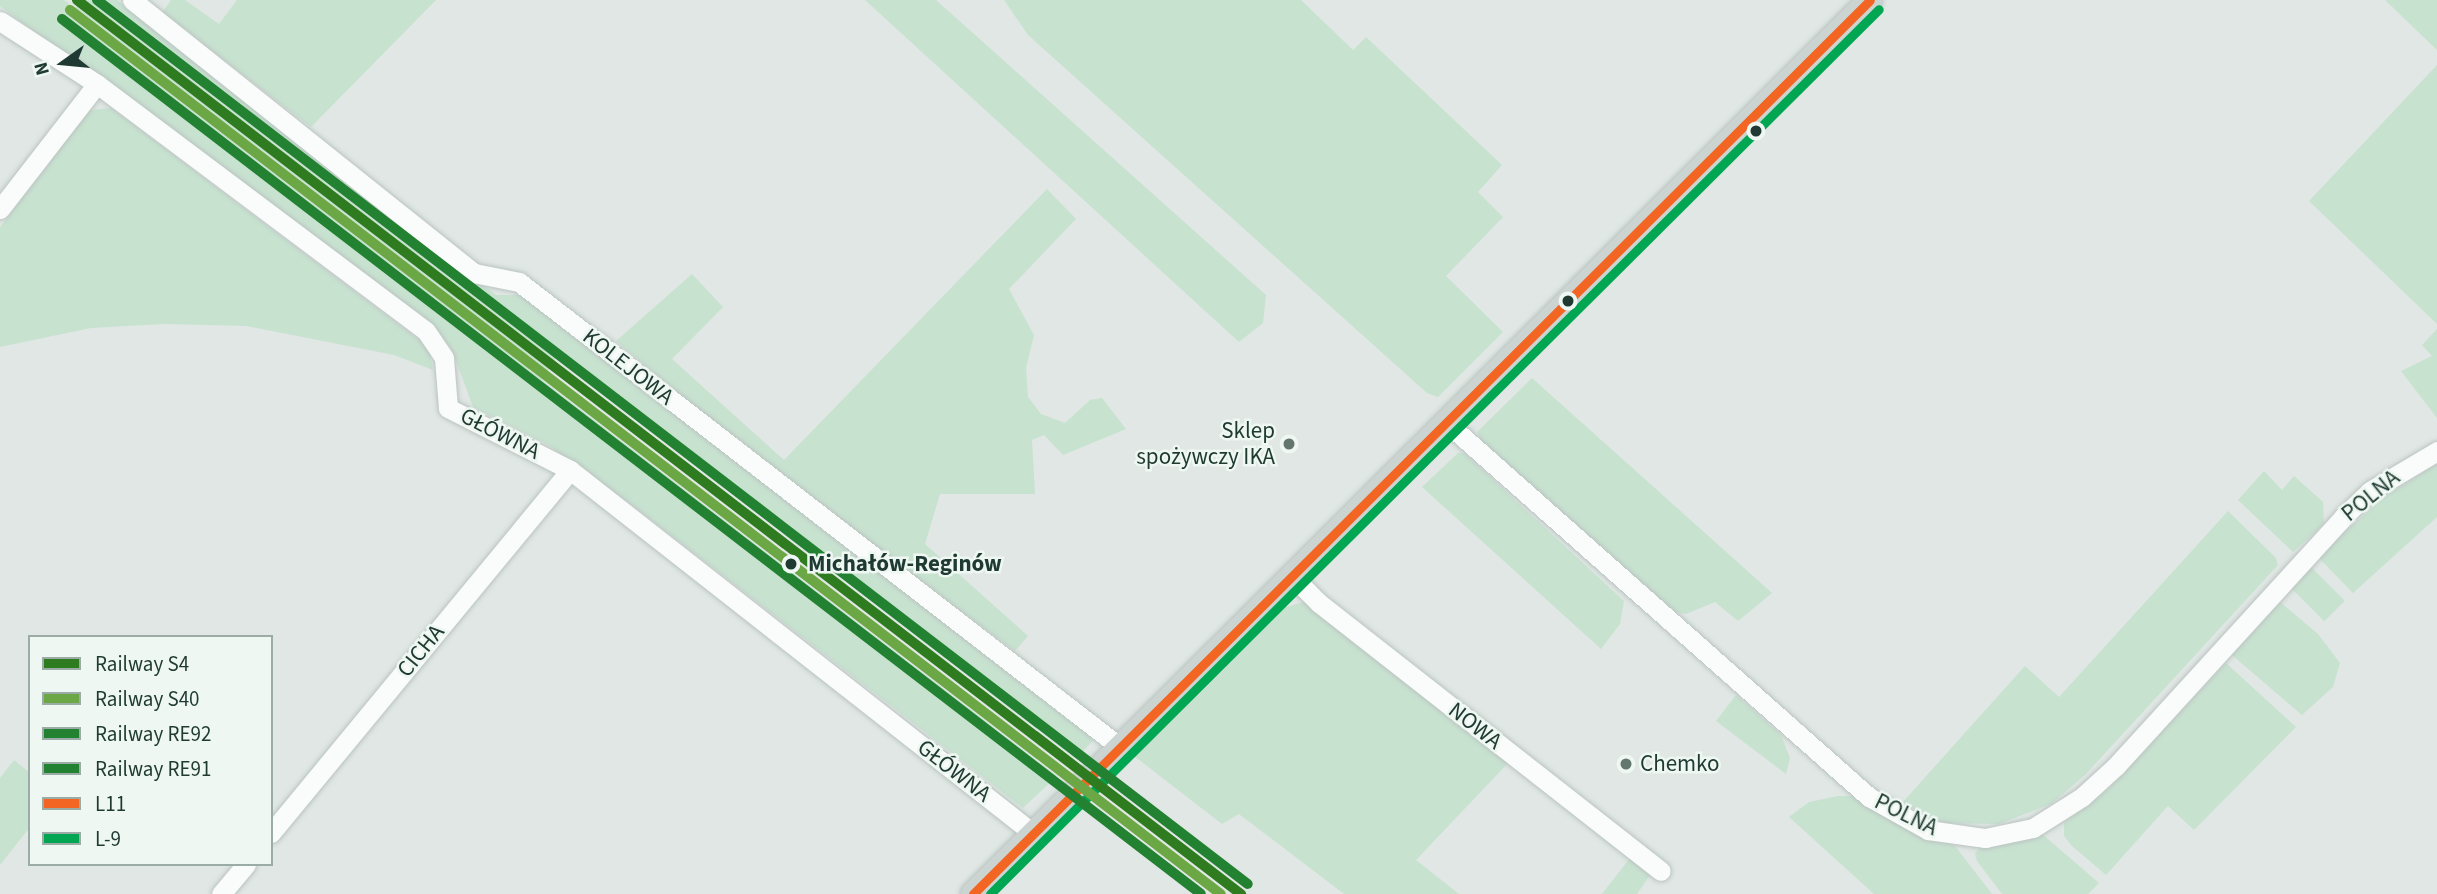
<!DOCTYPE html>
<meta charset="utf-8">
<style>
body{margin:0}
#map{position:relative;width:2437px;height:894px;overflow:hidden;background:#e0e7e4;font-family:"Source Sans 3",sans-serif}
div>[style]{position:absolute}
.green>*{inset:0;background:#c8e2d0;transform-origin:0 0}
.roads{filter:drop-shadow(0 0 2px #bac4c1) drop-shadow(0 0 2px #bac4c1)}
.minor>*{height:19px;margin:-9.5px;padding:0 9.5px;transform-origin:9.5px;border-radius:9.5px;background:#fafbfb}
.major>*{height:24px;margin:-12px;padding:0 12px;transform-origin:12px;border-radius:12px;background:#ccd4d2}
.bus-1>*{height:9px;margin:-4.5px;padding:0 4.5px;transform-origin:4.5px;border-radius:4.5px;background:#f26522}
.bus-2>*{height:9px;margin:-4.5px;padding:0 4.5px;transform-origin:4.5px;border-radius:4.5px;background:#00a651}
.rail-1>*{height:10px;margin:-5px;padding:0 5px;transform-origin:5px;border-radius:5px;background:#2f7b20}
.rail-2>*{height:10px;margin:-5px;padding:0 5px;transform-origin:5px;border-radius:5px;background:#6ca745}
.rail-3>*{height:10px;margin:-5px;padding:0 5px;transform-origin:5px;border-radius:5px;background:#238132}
.rail-4>*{height:10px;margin:-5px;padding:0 5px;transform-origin:5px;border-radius:5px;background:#238132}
.dots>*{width:19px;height:19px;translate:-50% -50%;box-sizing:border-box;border:4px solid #eef7f2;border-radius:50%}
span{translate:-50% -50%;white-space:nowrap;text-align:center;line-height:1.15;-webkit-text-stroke:5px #eef7f2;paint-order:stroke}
.street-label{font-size:23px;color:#1f3a32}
.poi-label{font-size:23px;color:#1f3a32}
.right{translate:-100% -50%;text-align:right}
.left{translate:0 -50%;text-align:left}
.stop-label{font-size:23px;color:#1f3a32;font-weight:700}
.legend{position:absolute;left:28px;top:635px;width:245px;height:231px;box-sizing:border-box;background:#eef7f2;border:2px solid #9baba5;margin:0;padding:9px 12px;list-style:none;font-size:21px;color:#1f3a32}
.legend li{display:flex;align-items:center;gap:14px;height:35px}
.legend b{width:35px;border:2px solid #9baba5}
.north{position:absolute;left:28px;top:28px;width:70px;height:70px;-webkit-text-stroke:5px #eef7f2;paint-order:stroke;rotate:255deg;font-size:19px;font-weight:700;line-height:28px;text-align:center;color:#1f3a32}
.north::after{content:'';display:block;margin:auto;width:24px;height:32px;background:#1f3a32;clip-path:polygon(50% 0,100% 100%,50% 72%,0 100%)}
</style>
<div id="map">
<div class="green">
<i style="clip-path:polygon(0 0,64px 0,75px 8px,82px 0,117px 0,496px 295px,525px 295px,1097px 736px,1076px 759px,556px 358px,542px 380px,1057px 776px,1023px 808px,628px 502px,548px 445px,473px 407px,452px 350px,426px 320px,0 6px)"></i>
<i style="clip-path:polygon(171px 0,185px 0,219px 24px,237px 0,436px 0,311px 127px,162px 13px)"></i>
<i style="clip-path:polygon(865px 0,936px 0,1266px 295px,1263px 323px,1239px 342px)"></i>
<i style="clip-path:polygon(1004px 0,1301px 0,1353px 50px,1366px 37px,1502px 165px,1478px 192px,1503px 217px,1446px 276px,1503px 332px,1438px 397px,1427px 393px,1028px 35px)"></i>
<i style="clip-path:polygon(2385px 0,2437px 0,2437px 50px)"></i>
<i style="clip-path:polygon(2437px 65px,2437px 324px,2309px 201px)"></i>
<i style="clip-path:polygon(111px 108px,419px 340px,430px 353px,433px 370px,394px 355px,246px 326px,164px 324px,91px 328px,0 347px,0 227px,89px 110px)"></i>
<i style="clip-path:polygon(1047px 189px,1076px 219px,1009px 289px,1034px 335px,1026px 368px,1028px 397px,1041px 414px,1065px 423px,1090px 400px,1102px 398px,1126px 429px,1063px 455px,1044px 435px,1032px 440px,1035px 494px,940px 494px,925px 544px,1028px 636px,1015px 651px,764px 465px,616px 341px,692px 274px,723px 307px,672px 359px,784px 460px)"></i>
<i style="clip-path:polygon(2437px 329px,2437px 418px,2401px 371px,2432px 356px,2422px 345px)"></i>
<i style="clip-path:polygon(1532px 378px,1772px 593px,1738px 621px,1715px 602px,1686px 614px,1673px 612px,1481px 442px,1477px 432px)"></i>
<i style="clip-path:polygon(1458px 453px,1464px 453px,1624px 601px,1620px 624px,1601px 649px,1422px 487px)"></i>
<i style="clip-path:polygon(2437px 464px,2437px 517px,2353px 593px,2317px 556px,2387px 495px)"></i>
<i style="clip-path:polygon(2264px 471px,2282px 490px,2294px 476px,2323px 502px,2324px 524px,2293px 552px,2238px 500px)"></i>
<i style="clip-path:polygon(2228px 511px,2276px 558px,2278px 565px,2086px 774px,2051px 804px,1999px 824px,1944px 823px,1902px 803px,2025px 666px,2059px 697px)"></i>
<i style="left:2308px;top:564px;width:52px;height:29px;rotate:45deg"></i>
<i style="clip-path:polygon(1307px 601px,1509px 762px,1416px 860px,1459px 894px,1344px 894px,1239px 814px,1222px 824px,1134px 756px,1267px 619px,1283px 608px)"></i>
<i style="clip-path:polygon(2280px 602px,2318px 634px,2340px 663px,2333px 687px,2302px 715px,2232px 655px)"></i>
<i style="clip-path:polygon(2226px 663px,2296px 727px,2194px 830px,2168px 806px,2106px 875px,2071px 845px,2064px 836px,2064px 823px,2107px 790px)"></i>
<i style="clip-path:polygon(1736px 695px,1781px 735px,1790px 758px,1786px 774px,1716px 721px)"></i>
<i style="clip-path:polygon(14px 760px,30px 773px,30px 827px,0 865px,0 778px)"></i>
<i style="clip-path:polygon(1838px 796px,1853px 796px,1955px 846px,1992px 894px,1874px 894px,1789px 817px,1809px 802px)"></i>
<i style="clip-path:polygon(2041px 833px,2099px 883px,2088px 894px,2002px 894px,1977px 861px,1975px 854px,1980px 847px)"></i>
<i style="clip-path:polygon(1630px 858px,1650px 875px,1637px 894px,1602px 894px)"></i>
</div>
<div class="roads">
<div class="minor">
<i style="left:132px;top:0;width:438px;rotate:38.6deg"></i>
<i style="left:474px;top:273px;width:46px;rotate:11.3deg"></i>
<i style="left:519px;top:282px;width:760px;rotate:37.73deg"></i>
<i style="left:0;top:21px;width:116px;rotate:33deg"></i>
<i style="left:97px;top:84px;width:411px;rotate:36.9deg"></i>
<i style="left:426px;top:331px;width:32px;rotate:56deg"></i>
<i style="left:444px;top:358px;width:50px;rotate:85.4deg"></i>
<i style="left:448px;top:408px;width:137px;rotate:26.9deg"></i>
<i style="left:570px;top:470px;width:590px;rotate:38.11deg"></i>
<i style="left:0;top:209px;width:158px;rotate:-52.2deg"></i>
<i style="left:1447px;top:423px;width:564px;rotate:41.55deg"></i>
<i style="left:1869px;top:797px;width:68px;rotate:29.2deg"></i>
<i style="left:1928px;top:830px;width:58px;rotate:8deg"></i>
<i style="left:1985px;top:838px;width:49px;rotate:-11.8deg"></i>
<i style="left:2033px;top:828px;width:58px;rotate:-32.3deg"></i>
<i style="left:2082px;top:797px;width:46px;rotate:-42.4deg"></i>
<i style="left:2116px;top:766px;width:337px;rotate:-47.6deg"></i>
<i style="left:2343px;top:517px;width:37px;rotate:-44deg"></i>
<i style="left:2370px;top:491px;width:78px;rotate:-30.8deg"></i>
<i style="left:1293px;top:577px;width:37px;rotate:45deg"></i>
<i style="left:1319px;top:603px;width:434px;rotate:38.1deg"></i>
<i style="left:271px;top:833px;width:470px;rotate:-50.5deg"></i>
<i style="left:221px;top:894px;width:39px;rotate:-50deg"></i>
</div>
<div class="major">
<i style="left:973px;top:894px;width:1266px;rotate:-44.9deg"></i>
</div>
</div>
<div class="bus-1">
<i style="left:973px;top:894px;width:1266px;rotate:-44.9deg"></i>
</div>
<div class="bus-2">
<i style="left:990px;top:894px;width:1254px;rotate:-44.87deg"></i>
</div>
<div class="rail-1">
<i style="left:77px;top:0;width:1468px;rotate:37.53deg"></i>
</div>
<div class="rail-2">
<i style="left:70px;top:10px;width:1451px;rotate:37.53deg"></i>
</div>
<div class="rail-3">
<i style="left:97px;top:0;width:1451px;rotate:37.53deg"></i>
</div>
<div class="rail-4">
<i style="left:62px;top:19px;width:1436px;rotate:37.53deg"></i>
</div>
<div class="dots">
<i style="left:1756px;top:131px;background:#1f3a32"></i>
<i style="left:1568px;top:301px;background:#1f3a32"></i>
<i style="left:1289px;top:444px;background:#637770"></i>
<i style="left:791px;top:564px;background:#1f3a32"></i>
<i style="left:1626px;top:764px;background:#637770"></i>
</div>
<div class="street-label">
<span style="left:628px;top:367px;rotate:38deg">KOLEJOWA</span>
<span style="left:500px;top:434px;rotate:27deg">GŁÓWNA</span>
<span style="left:2371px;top:496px;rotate:-39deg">POLNA</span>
<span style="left:421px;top:651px;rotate:-51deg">CICHA</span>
<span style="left:1475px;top:726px;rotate:38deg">NOWA</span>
<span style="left:954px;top:771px;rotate:38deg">GŁÓWNA</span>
<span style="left:1906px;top:815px;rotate:26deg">POLNA</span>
</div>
<div class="poi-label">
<span class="right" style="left:1275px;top:444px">Sklep<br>spożywczy IKA</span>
<span class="left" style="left:1640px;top:764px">Chemko</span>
</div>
<div class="stop-label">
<span class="left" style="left:808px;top:564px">Michałów-Reginów</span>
</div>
<ul class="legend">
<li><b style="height:9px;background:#2f7b20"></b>Railway S4</li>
<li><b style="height:9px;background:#6ca745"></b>Railway S40</li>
<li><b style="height:9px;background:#238132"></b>Railway RE92</li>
<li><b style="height:9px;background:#238132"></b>Railway RE91</li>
<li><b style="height:9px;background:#f26522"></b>L11</li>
<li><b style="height:9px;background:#00a651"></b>L-9</li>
</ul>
<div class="north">N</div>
</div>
